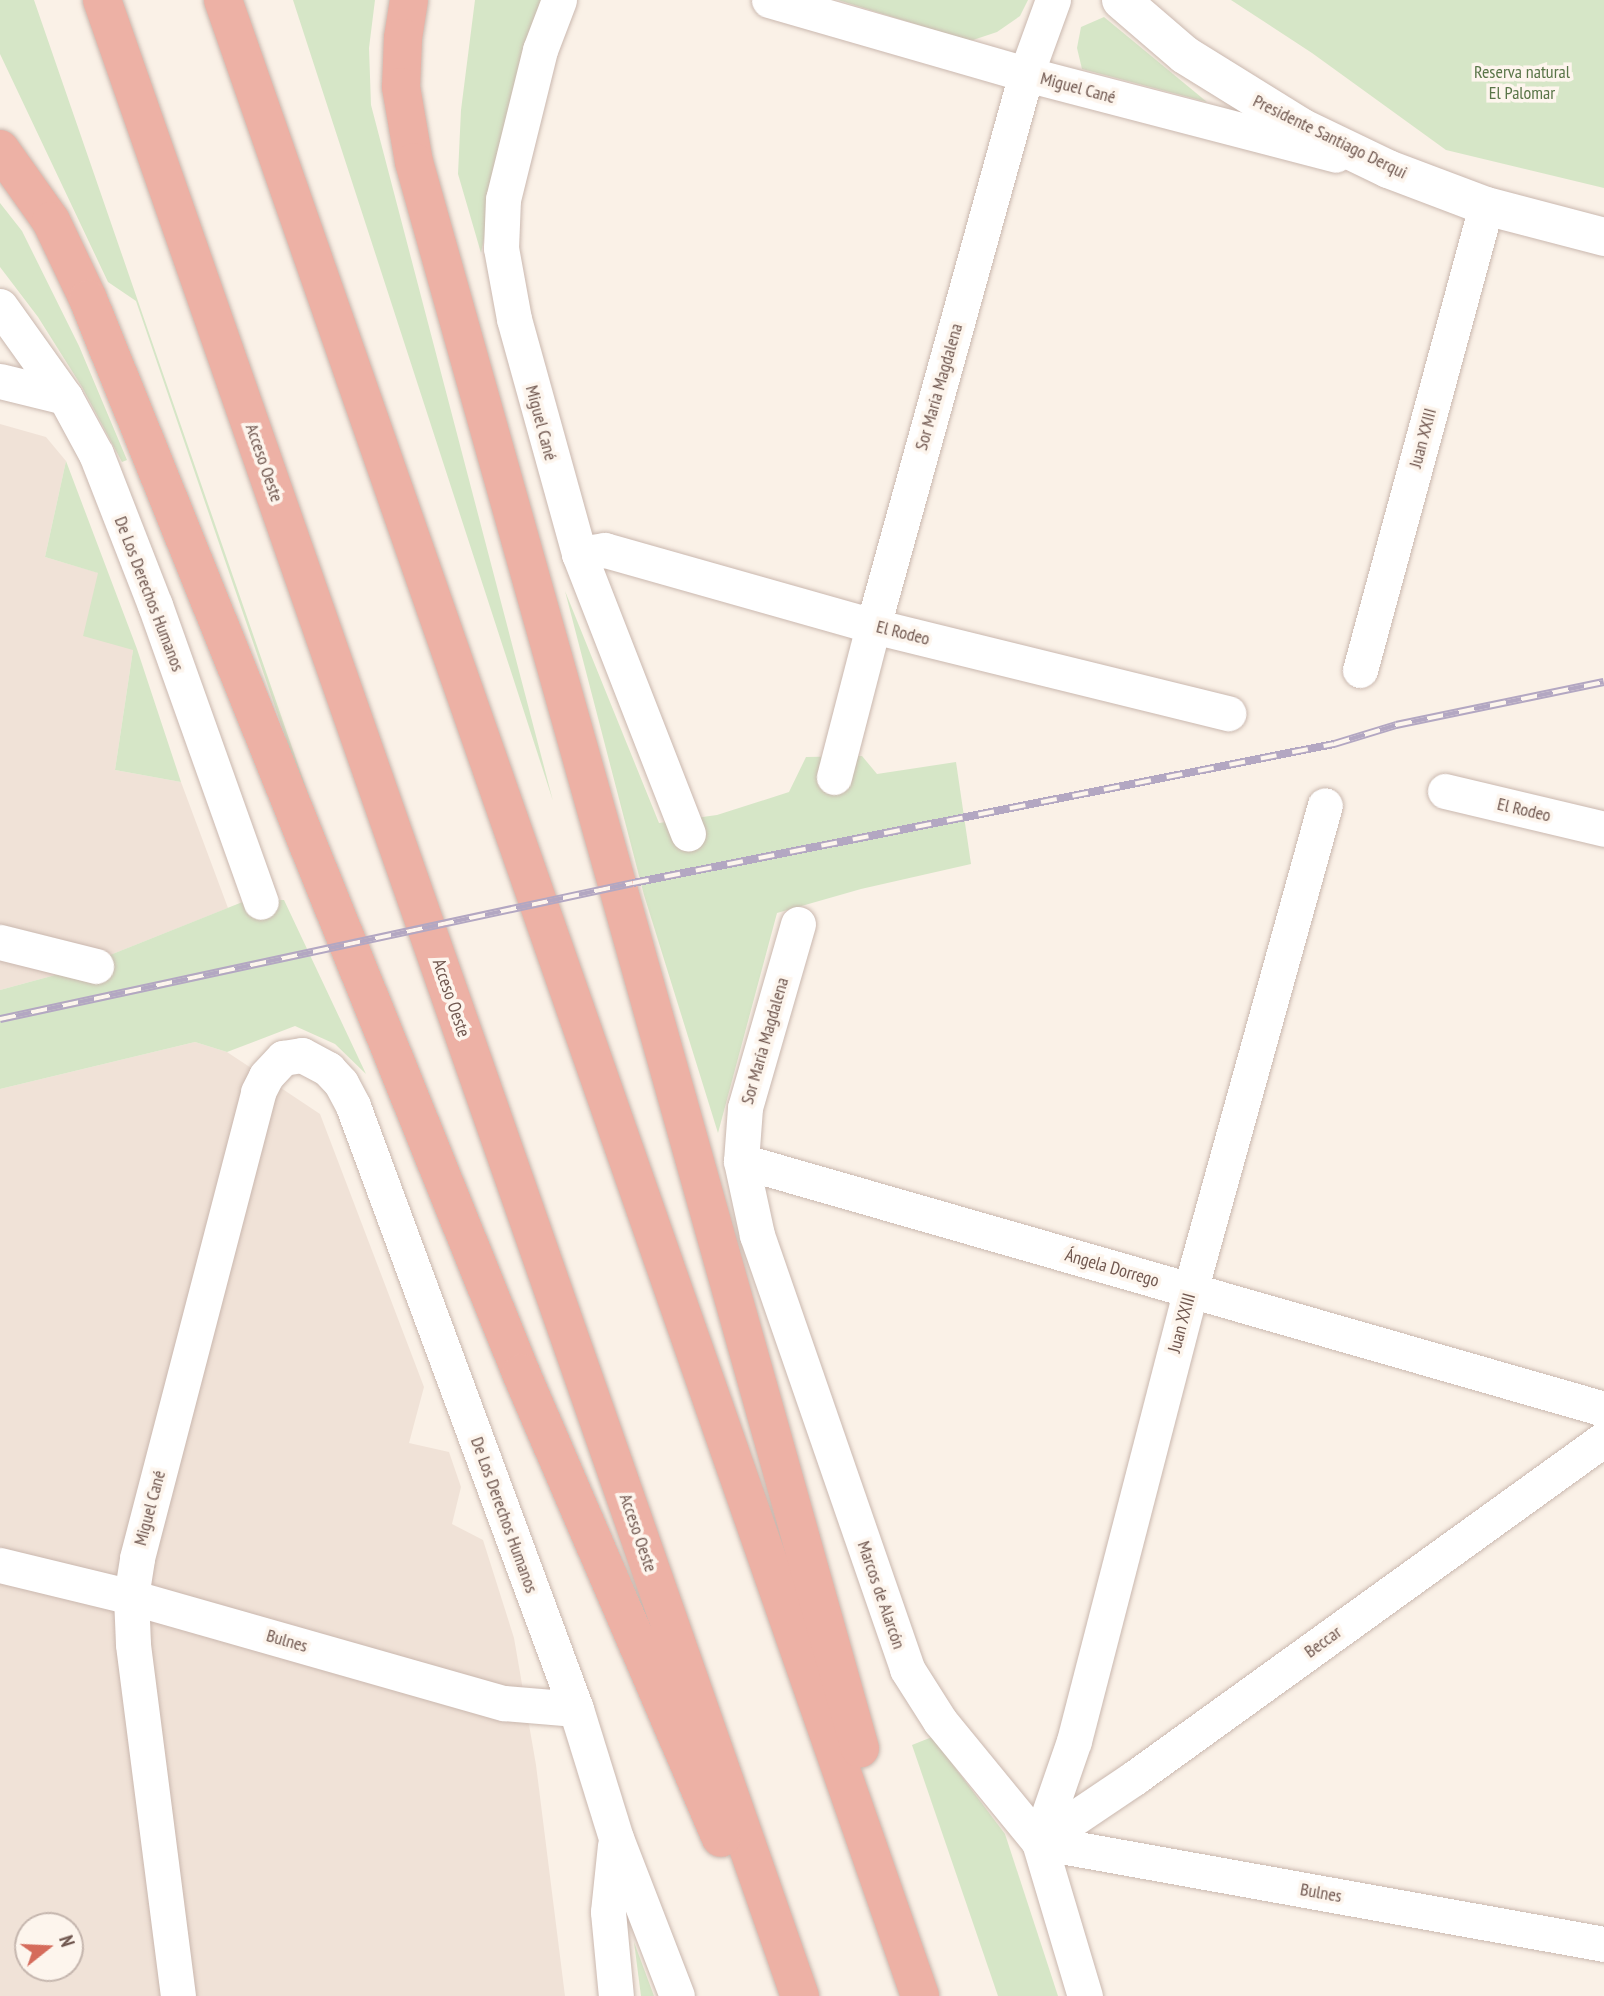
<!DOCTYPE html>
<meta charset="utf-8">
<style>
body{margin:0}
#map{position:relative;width:1604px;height:1996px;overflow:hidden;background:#faf1e7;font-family:"PT Sans Narrow",sans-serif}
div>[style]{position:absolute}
.residential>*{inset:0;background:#f0e2d7}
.green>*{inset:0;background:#d6e6c7}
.roads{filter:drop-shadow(0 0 2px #cab8af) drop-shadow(0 0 2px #cab8af)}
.minor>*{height:35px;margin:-17.5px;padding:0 17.5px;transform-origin:17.5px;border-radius:17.5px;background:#fff}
.tertiary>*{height:38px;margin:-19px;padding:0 19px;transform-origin:19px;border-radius:19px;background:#fff}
.motorway>*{height:38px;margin:-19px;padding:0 19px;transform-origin:19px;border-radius:19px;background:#edb1a5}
.rail>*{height:8px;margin-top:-4px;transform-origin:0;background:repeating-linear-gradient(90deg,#fdf5ed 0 16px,#b3a7c2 0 32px);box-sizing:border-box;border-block:2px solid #b3a7c2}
span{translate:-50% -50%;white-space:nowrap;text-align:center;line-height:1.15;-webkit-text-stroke:7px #fdf5ed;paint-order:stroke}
.park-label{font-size:18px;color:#597548}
.street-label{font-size:18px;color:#70574f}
.north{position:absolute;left:14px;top:1912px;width:70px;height:70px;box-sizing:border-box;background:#fdf5ed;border:2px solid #c5b6ae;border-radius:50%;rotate:72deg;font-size:19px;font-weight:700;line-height:28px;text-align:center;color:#70574f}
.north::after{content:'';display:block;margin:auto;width:24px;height:32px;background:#d56b5b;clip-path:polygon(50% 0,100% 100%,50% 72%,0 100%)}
</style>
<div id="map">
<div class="residential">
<i style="clip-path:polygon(0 424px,46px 437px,66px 461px,45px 557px,99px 573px,133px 650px,115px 770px,181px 782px,228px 908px,70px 971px,0 990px)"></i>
<i style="clip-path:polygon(evenodd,195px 1042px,227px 1052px,320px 1114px,424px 1387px,409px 1443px,449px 1452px,461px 1487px,452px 1524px,483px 1540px,514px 1638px,536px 1765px,565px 1996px,0 1996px,0 1089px,195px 1042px,28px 1926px,70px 1926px,70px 1968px,28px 1968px,28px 1926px)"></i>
</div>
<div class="green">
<i style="clip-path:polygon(0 0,34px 0,343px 895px,342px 902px,136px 301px,108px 282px,0 54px)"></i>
<i style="clip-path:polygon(293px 0,375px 0,369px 48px,371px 105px,553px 801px)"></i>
<i style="clip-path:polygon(475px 0,548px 0,520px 66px,481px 253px,458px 174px,461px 110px)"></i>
<i style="clip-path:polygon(838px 0,1028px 0,1020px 16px,997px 32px,970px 41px)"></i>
<i style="clip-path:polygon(1231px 0,1604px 0,1604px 188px,1446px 150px,1312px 53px)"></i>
<i style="clip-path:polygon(1104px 17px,1207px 102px,1082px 69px,1077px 48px,1081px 27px)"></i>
<i style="clip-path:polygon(0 203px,22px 231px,79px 346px,127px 460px,122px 462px,82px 387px,38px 317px,0 267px)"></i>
<i style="clip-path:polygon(66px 461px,137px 649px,181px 782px,115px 770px,133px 650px,83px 636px,98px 573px,45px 557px)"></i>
<i style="clip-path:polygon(565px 591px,659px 823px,717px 815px,789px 792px,806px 757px,862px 756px,877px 774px,956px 762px,971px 864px,861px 889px,777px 913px,718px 1133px,644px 895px)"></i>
<i style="clip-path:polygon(250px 899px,284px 900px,366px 1074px,335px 1044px,295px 1026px,227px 1052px,195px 1042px,0 1089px,0 990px,70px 971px)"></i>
<i style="clip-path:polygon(932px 1737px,1005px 1834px,1058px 1996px,998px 1996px,912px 1745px)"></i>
<i style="clip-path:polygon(634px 1942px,654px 1996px,641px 1996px)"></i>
</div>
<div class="roads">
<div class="minor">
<i style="left:559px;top:0;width:53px;rotate:110.8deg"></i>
<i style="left:540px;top:50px;width:154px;rotate:103.9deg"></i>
<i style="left:503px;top:199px;width:49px;rotate:92.3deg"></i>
<i style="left:501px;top:248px;width:72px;rotate:79.6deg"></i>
<i style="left:514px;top:319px;width:244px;rotate:74.5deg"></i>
<i style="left:579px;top:554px;width:300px;rotate:68.7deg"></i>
<i style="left:769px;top:0;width:267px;rotate:16.1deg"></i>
<i style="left:1026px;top:74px;width:320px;rotate:14.6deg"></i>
<i style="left:0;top:306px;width:112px;rotate:54.5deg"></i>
<i style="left:65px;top:397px;width:65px;rotate:61.5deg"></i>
<i style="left:96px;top:454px;width:162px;rotate:68.7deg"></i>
<i style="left:155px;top:605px;width:315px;rotate:70.4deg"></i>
<i style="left:0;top:381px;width:67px;rotate:13.8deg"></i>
<i style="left:579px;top:554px;width:26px;rotate:-9deg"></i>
<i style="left:605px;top:550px;width:279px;rotate:15.8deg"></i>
<i style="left:873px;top:626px;width:366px;rotate:13.8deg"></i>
<i style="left:1360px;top:670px;width:481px;rotate:-74.8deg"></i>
<i style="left:834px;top:777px;width:156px;rotate:-75.5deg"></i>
<i style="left:873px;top:626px;width:573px;rotate:-74.51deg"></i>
<i style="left:1026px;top:74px;width:79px;rotate:-70deg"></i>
<i style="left:1445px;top:791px;width:163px;rotate:13.4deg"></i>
<i style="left:798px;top:924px;width:191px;rotate:106.1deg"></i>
<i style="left:745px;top:1108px;width:53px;rotate:94.3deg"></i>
<i style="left:741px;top:1161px;width:76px;rotate:77.8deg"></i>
<i style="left:757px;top:1235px;width:459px;rotate:70.9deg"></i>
<i style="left:907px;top:1669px;width:62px;rotate:57.6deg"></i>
<i style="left:940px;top:1721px;width:156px;rotate:50.7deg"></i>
<i style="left:1039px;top:1842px;width:161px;rotate:73.4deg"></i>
<i style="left:0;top:942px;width:99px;rotate:14deg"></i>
<i style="left:741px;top:1161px;width:898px;rotate:16.03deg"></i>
<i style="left:0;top:1565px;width:135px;rotate:13.7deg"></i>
<i style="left:131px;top:1597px;width:388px;rotate:15.9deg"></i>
<i style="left:504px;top:1703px;width:72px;rotate:4.8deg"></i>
<i style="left:1039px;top:1842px;width:107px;rotate:-70.9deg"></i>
<i style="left:1074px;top:1741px;width:465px;rotate:-75.5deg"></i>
<i style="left:1190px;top:1291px;width:504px;rotate:-74.48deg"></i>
<i style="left:1039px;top:1842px;width:115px;rotate:-34deg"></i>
<i style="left:1134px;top:1778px;width:580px;rotate:-35.8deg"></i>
<i style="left:1039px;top:1842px;width:574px;rotate:10.23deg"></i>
<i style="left:615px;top:1845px;width:67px;rotate:96deg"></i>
<i style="left:608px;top:1912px;width:84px;rotate:84.6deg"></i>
<i style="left:178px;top:1996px;width:355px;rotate:-97.3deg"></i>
<i style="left:133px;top:1644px;width:47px;rotate:-92.4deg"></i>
<i style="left:131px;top:1597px;width:39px;rotate:-81deg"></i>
<i style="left:137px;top:1558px;width:481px;rotate:-75.4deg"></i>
<i style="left:258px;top:1092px;width:18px;rotate:-63deg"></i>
<i style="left:266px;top:1076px;width:25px;rotate:-47deg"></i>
<i style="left:283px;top:1058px;width:19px;rotate:-9deg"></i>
<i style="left:302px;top:1055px;width:30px;rotate:28deg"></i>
<i style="left:328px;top:1069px;width:19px;rotate:47deg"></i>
<i style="left:341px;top:1083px;width:26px;rotate:62deg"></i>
<i style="left:353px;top:1106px;width:643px;rotate:69.7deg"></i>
<i style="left:576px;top:1709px;width:135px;rotate:72.8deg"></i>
<i style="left:616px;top:1838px;width:169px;rotate:68.9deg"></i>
</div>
<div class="tertiary">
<i style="left:1121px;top:0;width:84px;rotate:40.7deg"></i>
<i style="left:1185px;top:55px;width:137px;rotate:31.8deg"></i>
<i style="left:1301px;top:127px;width:97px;rotate:25.8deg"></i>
<i style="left:1388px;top:169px;width:105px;rotate:20.7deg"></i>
<i style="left:1486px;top:206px;width:122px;rotate:14.7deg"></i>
</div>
<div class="motorway">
<i style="left:102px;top:0;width:2115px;rotate:70.73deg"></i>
<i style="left:223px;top:0;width:2114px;rotate:70.75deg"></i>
<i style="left:409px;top:0;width:38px;rotate:99deg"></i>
<i style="left:403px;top:38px;width:49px;rotate:92.3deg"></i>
<i style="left:401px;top:87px;width:76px;rotate:80.2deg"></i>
<i style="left:414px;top:162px;width:1648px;rotate:74.3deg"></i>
<i style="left:0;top:149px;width:88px;rotate:54.7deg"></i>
<i style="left:51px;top:221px;width:86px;rotate:64.6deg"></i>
<i style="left:88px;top:299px;width:1158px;rotate:68.04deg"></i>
<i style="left:521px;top:1373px;width:506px;rotate:66.73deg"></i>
</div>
</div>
<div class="rail">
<i style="left:0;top:1019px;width:647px;rotate:-12.13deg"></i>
<i style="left:633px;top:883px;width:715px;rotate:-11.22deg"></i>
<i style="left:1334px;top:744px;width:65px;rotate:-17deg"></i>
<i style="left:1396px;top:725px;width:212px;rotate:-11.7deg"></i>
</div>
<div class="park-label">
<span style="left:1522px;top:83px">Reserva natural<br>El Palomar</span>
</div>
<div class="street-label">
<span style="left:1078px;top:88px;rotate:15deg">Miguel Cané</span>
<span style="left:1330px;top:137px;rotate:26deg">Presidente Santiago Derqui</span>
<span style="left:939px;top:387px;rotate:-74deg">Sor María Magdalena</span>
<span style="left:541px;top:423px;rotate:75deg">Miguel Cané</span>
<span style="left:1423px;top:438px;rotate:-75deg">Juan XXIII</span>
<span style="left:264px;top:463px;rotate:71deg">Acceso Oeste</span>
<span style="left:149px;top:594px;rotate:69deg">De Los Derechos Humanos</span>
<span style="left:903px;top:633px;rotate:14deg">El Rodeo</span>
<span style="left:1524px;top:810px;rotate:13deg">El Rodeo</span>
<span style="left:451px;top:998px;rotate:71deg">Acceso Oeste</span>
<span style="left:765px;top:1041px;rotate:-74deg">Sor María Magdalena</span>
<span style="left:1112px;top:1268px;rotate:16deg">Ángela Dorrego</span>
<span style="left:1182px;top:1323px;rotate:-75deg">Juan XXIII</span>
<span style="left:150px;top:1508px;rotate:-75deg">Miguel Cané</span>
<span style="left:504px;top:1515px;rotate:70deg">De Los Derechos Humanos</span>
<span style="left:638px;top:1533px;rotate:71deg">Acceso Oeste</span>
<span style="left:881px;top:1595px;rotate:71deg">Marcos de Alarcón</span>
<span style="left:287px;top:1641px;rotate:16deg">Bulnes</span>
<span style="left:1323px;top:1642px;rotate:-36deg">Beccar</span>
<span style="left:1321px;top:1893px;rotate:10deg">Bulnes</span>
</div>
<div class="north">N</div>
</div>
